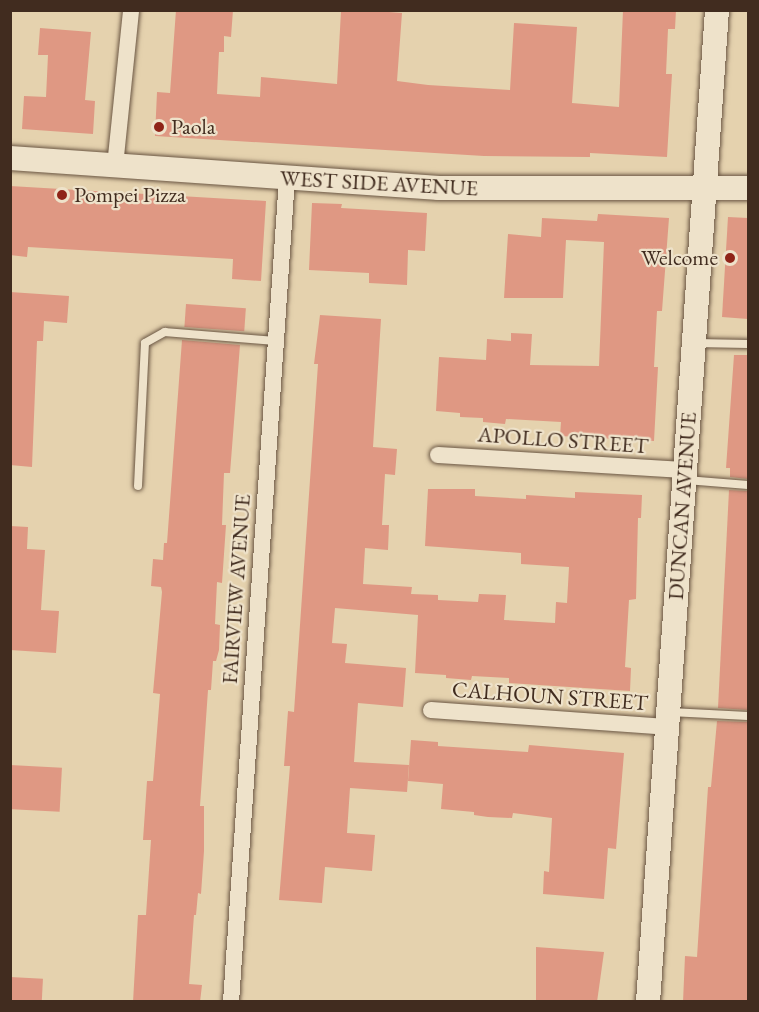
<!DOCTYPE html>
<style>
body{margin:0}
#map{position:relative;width:759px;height:1012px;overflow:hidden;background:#e5d2ae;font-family:"EB Garamond",serif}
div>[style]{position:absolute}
.building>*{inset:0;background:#df9883;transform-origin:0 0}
.roads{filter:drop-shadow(0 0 2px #6a5643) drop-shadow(0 0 2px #6a5643)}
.lane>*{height:8px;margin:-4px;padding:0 4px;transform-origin:4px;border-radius:4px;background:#eee2ca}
.street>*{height:16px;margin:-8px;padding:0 8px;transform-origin:8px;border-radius:8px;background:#eee2ca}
.secondary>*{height:24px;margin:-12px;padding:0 12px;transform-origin:12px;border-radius:12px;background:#eee2ca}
.dots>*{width:16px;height:16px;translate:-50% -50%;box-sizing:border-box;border:3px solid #eee2ca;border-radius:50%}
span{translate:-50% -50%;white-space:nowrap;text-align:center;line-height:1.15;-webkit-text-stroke:4.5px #eee2ca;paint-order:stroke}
.poi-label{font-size:22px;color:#412c1f}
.left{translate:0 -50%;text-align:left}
.right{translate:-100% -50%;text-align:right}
.street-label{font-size:22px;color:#412c1f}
.frame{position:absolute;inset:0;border:12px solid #412c1f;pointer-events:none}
</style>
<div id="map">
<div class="building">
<i style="clip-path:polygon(176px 10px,233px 10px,231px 37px,224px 36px,224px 52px,219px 52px,217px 94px,260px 97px,261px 77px,337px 84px,341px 11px,376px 11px,402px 13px,397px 81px,428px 85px,510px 90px,514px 23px,577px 27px,572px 103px,619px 107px,623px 10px,676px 10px,675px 29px,668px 29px,666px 74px,672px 74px,667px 157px,590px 153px,590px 157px,484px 156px,155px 136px,157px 92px,170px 93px)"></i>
<i style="clip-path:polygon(40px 28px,91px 32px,85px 100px,95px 101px,93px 134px,22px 129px,24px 96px,46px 97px,48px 55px,38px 55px)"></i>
<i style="clip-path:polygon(10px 186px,266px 201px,261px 281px,232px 279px,233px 259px,28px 247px,27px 257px,10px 255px)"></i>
<i style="clip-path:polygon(312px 203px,342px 204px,341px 208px,427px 213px,425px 251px,408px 250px,407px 285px,369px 283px,369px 273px,309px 270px)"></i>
<i style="clip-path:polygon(598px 214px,669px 218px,662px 311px,657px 311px,654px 367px,658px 367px,654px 441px,560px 436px,561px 422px,506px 419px,505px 424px,483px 422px,483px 418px,460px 417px,460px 413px,436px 411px,439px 357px,486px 360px,487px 339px,511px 341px,511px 333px,532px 334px,530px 365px,599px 366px,604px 242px,566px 240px,563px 298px,504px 298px,508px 234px,541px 237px,542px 218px,597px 221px)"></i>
<i style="clip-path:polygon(728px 217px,748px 218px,748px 319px,722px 317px)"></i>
<i style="clip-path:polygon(10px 292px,69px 296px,67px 323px,44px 321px,43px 341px,37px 341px,32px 467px,10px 465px)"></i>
<i style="left:186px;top:304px;width:60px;height:23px;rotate:4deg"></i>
<i style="clip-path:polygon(320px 315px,381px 319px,373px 447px,397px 449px,395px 475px,385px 474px,382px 525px,389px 525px,388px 550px,365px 548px,363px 584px,412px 587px,411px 594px,438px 595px,438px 600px,478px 602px,479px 594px,506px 595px,504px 620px,555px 623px,556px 602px,567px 603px,569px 567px,521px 564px,521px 553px,425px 546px,428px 489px,475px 489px,475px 496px,526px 499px,526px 495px,575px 498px,575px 492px,642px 495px,641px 518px,638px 518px,636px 599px,629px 600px,625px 667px,631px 668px,630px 691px,509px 683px,509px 678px,472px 676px,471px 680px,446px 678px,446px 675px,415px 673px,418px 615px,335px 608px,332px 643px,347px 644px,345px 663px,406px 668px,403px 707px,358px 703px,354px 762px,409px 765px,407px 792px,350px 788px,347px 833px,375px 835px,372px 871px,325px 867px,322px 903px,279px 900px,290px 766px,284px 766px,288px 711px,294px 712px,318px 364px,314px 364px)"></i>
<i style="clip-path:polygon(182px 340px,240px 345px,230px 473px,224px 473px,222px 525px,226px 525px,222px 583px,217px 582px,215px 624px,220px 625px,219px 650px,216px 661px,213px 661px,211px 690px,208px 690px,200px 806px,204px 806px,204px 851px,201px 894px,198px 893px,196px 915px,194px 915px,189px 984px,202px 985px,200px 1002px,133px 1002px,138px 915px,146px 915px,151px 840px,143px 840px,147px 781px,153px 781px,160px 694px,153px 693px,162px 592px,161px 587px,151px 586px,153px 559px,163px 560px,164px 543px,167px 543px)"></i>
<i style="clip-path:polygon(734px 355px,748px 355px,748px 479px,730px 477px,730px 468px,726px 468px)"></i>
<i style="clip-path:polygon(729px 490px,748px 491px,748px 710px,718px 708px)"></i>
<i style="clip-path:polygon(10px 526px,28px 527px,27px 549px,45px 550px,41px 610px,59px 611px,56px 653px,10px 650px)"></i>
<i style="clip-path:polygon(717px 721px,748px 722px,748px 1002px,683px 1002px,685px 956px,697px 957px,708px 787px,711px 787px)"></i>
<i style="clip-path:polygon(411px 740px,438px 742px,438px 746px,528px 752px,529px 745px,624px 753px,616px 849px,608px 848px,604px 899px,543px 894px,544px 871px,549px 872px,552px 818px,513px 813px,512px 818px,488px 817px,474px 815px,474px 812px,441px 809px,443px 784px,408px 781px)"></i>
<i style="left:10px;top:765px;width:52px;height:44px;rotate:3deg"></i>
<i style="clip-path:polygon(536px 947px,604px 952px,597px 1002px,536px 1002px)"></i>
<i style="left:10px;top:977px;width:33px;height:25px;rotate:3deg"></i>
</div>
<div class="roads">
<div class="lane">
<i style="left:696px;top:343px;width:52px;rotate:1.1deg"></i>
<i style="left:686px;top:480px;width:62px;rotate:4.6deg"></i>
<i style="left:138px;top:486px;width:143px;rotate:-87.2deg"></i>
<i style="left:145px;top:343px;width:23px;rotate:-29deg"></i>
<i style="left:165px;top:332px;width:110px;rotate:4.7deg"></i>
<i style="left:670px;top:712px;width:78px;rotate:2.9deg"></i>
</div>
<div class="street">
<i style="left:115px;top:166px;width:157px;rotate:-84.1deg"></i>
<i style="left:438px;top:455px;width:246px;rotate:3.5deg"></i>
<i style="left:431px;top:710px;width:236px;rotate:4.1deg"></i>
<i style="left:231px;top:1002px;width:825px;rotate:-86.11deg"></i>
</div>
<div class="secondary">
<i style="left:10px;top:158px;width:430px;rotate:4deg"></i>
<i style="left:439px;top:188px;width:309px"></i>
<i style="left:648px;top:1002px;width:994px;rotate:-86.02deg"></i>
</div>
</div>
<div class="dots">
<i style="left:159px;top:127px;background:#8f2418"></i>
<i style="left:62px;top:195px;background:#8f2418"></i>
<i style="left:730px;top:258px;background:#8f2418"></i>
</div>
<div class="poi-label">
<span class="left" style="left:171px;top:127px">Paola</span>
<span class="left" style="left:74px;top:195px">Pompei Pizza</span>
<span class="right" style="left:718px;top:258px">Welcome</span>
</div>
<div class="street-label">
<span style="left:379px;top:183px;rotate:3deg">WEST SIDE AVENUE</span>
<span style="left:563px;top:440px;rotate:4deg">APOLLO STREET</span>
<span style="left:682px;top:506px;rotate:-86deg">DUNCAN AVENUE</span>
<span style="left:236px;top:589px;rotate:-86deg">FAIRVIEW AVENUE</span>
<span style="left:550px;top:696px;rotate:4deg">CALHOUN STREET</span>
</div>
<div class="frame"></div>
</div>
